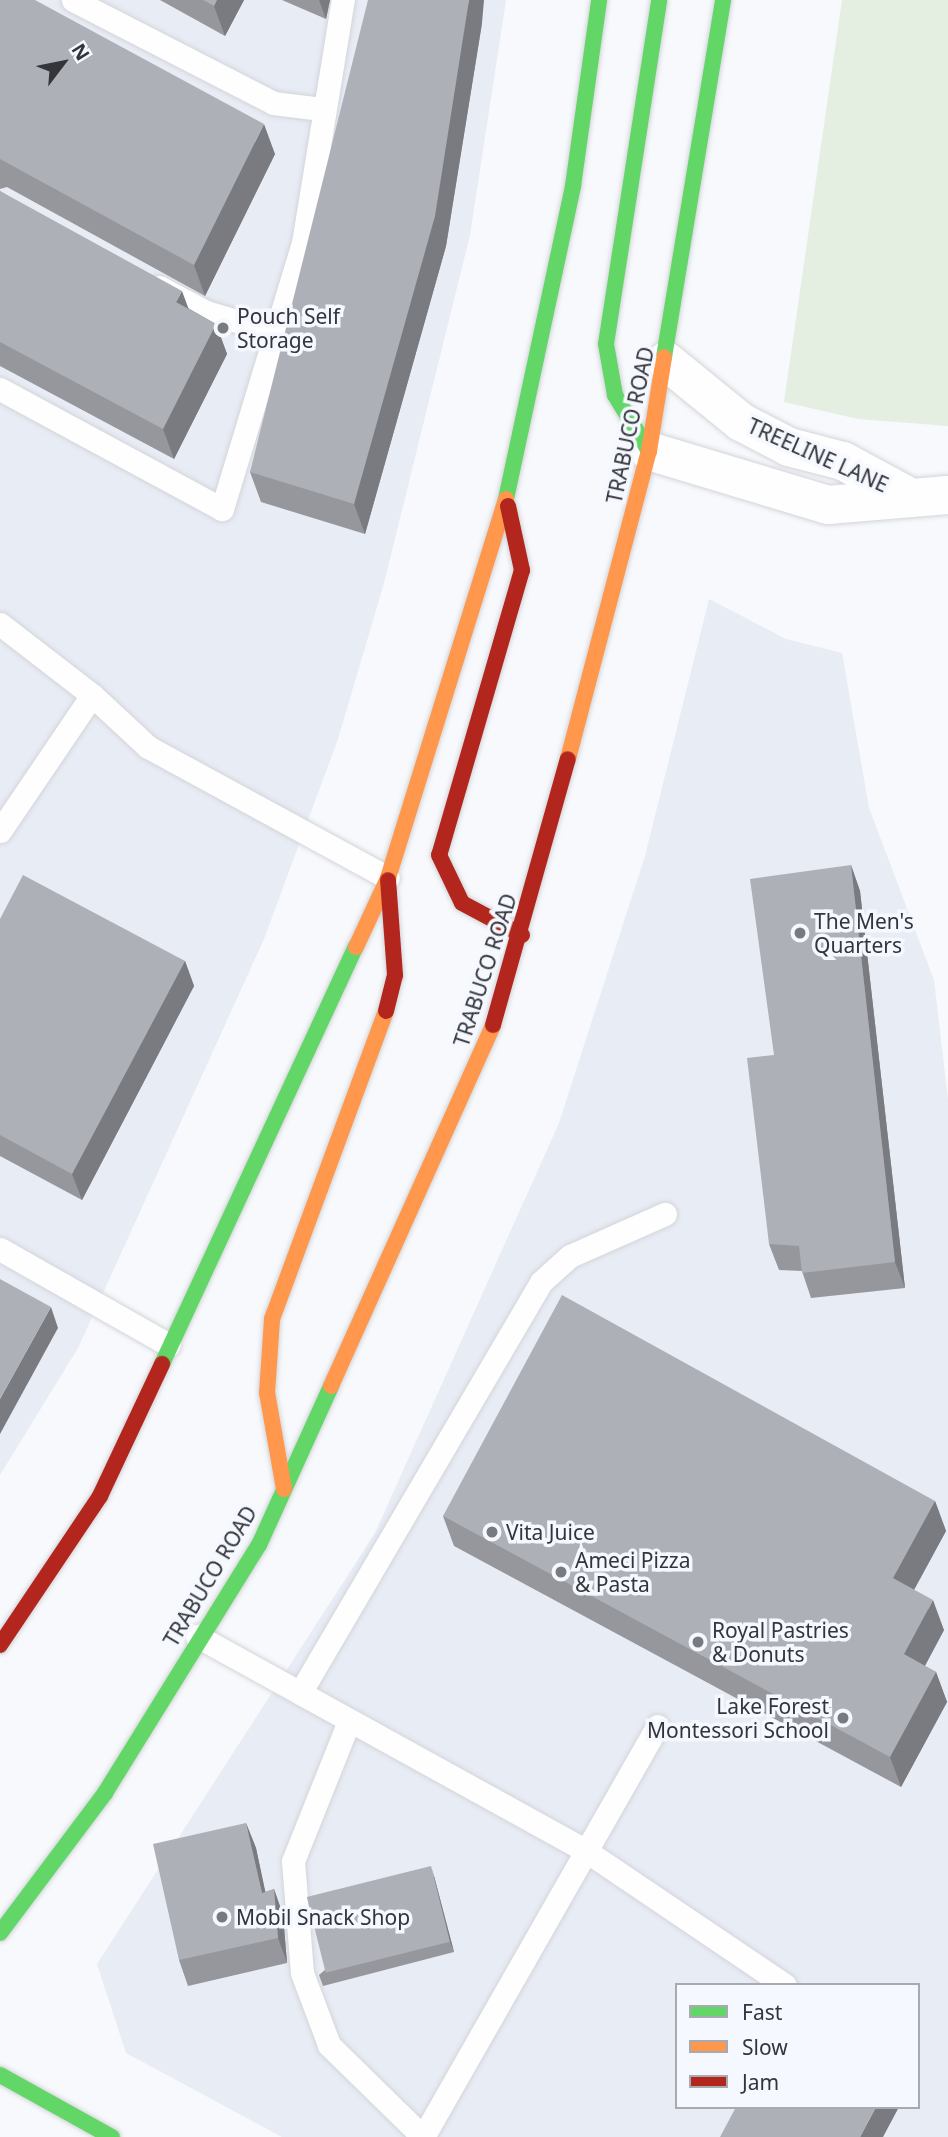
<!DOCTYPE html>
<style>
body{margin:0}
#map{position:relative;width:948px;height:2137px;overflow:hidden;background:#f7f9fc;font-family:"Noto Sans",sans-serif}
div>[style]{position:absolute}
.built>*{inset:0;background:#e8ecf5}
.green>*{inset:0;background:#e4efe2}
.roads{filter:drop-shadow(0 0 2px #d3d5d9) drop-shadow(0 0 2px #d3d5d9)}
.lane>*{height:23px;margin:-11.5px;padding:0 11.5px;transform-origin:11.5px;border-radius:11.5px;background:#fefeff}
.street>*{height:38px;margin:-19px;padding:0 19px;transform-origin:19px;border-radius:19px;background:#fefeff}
.fast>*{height:16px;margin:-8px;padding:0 8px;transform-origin:8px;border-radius:8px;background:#63d668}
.slow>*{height:16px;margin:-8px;padding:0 8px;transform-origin:8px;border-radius:8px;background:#ff974d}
.jam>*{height:16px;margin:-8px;padding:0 8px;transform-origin:8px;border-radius:8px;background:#b3261e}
.wall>*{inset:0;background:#96979d}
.shaded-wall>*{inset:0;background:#7a7b80}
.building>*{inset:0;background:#aeb0b7;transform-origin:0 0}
.dots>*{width:19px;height:19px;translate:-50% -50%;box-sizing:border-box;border:4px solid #f5f8fe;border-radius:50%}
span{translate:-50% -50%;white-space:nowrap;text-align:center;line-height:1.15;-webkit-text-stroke:7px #f5f8fe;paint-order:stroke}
.poi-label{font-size:21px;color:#33353b}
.left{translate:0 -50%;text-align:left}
.right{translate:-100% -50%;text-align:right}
.street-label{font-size:21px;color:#33353b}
.legend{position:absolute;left:675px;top:1983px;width:245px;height:126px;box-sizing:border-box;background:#f5f8fe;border:2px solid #a7aab0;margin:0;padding:9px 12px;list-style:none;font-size:21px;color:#33353b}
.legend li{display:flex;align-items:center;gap:14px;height:35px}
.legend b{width:35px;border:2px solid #a7aab0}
.north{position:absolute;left:28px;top:28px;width:70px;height:70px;-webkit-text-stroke:5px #f5f8fe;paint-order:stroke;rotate:58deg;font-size:19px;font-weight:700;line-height:28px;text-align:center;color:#33353b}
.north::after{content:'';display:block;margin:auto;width:24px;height:32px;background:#33353b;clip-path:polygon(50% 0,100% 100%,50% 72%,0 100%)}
</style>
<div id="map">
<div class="built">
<i style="clip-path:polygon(0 0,506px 0,470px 235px,384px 583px,338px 739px,264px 939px,78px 1348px,0 1475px)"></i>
<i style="clip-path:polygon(evenodd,709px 599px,786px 639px,842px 653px,869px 808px,934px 980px,948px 1100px,948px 2137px,282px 2137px,126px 2053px,97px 1964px,375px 1533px,559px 1123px,645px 856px,709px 599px,677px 1985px,918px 1985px,918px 2107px,677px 2107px,677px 1985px)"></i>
</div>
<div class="green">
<i style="clip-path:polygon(842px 0,948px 0,948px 426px,858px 419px,784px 402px)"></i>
</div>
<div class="roads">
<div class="lane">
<i style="left:73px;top:0;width:225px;rotate:27.2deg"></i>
<i style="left:273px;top:103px;width:49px;rotate:7deg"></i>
<i style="left:159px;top:287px;width:53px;rotate:28deg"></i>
<i style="left:206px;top:312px;width:71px;rotate:16.4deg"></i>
<i style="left:0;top:389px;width:252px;rotate:28.4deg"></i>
<i style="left:222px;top:509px;width:278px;rotate:-73.1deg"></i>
<i style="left:303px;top:243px;width:246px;rotate:-80.7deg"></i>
<i style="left:0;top:624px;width:116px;rotate:37.7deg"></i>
<i style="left:0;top:831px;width:164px;rotate:-55.9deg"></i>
<i style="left:92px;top:695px;width:76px;rotate:42.9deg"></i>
<i style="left:148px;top:747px;width:273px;rotate:28.6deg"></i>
<i style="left:0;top:1249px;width:194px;rotate:29.6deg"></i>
<i style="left:197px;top:1636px;width:444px;rotate:28.9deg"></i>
<i style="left:586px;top:1851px;width:240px;rotate:34deg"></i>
<i style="left:300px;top:1693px;width:476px;rotate:-59.6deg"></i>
<i style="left:541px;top:1282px;width:39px;rotate:-42deg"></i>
<i style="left:570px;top:1256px;width:104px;rotate:-23.9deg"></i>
<i style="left:349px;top:1721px;width:151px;rotate:111.8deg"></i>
<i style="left:293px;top:1861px;width:112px;rotate:85.4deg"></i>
<i style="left:302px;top:1973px;width:77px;rotate:69.4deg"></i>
<i style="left:329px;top:2045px;width:132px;rotate:44.4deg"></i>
<i style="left:423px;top:2137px;width:473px;rotate:-60.3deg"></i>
</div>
<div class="street">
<i style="left:666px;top:361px;width:97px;rotate:39.1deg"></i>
<i style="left:741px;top:422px;width:54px;rotate:27.5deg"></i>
<i style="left:789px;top:447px;width:56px;rotate:14.5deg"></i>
<i style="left:843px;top:461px;width:69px;rotate:28.4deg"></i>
<i style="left:649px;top:451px;width:187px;rotate:16.8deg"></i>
<i style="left:828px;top:505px;width:120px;rotate:-4.8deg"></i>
</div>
<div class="fast">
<i style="left:664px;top:357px;width:362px;rotate:-80.6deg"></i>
<i style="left:649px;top:451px;width:66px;rotate:-121.3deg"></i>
<i style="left:615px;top:395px;width:52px;rotate:-100deg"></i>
<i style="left:606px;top:344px;width:348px;rotate:-81.2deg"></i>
<i style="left:506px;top:499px;width:320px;rotate:-77.9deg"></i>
<i style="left:573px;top:186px;width:188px;rotate:-82deg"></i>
<i style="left:162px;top:1364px;width:460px;rotate:-65.1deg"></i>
<i style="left:0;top:1933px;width:175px;rotate:-53.1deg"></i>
<i style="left:105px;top:1793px;width:292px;rotate:-58.2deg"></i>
<i style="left:259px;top:1545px;width:175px;rotate:-65.6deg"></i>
<i style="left:0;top:2075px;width:128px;rotate:29deg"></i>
</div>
<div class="slow">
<i style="left:568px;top:759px;width:318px;rotate:-75.3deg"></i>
<i style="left:649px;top:451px;width:95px;rotate:-80.9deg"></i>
<i style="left:356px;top:947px;width:76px;rotate:-65.1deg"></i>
<i style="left:388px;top:878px;width:397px;rotate:-72.7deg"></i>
<i style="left:331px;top:1386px;width:396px;rotate:-65.8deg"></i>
<i style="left:284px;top:1489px;width:97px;rotate:-100deg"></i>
<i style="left:267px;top:1393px;width:74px;rotate:-86.1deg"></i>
<i style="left:272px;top:1319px;width:328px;rotate:-69.7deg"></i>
</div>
<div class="jam">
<i style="left:508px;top:506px;width:66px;rotate:77.7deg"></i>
<i style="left:522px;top:570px;width:297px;rotate:106.2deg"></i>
<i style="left:439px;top:855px;width:53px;rotate:64.4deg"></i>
<i style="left:462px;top:903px;width:68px;rotate:28.1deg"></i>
<i style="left:386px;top:1011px;width:37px;rotate:-76deg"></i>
<i style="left:395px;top:975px;width:95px;rotate:-94.2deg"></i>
<i style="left:493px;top:1025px;width:276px;rotate:-74.3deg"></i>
<i style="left:0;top:1645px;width:179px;rotate:-56.1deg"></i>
<i style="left:100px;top:1496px;width:146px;rotate:-64.8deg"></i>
</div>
</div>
<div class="wall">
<i style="clip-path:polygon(0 0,275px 154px,205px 296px,7px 187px,0 189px)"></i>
<i style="clip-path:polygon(160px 0,244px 0,225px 36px)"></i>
<i style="clip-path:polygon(282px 0,330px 0,326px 19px)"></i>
<i style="clip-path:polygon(482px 23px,446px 246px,365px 534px,261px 502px,250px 472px)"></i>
<i style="clip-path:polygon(0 191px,188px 308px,216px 324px,227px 354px,174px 459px,0 366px)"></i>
<i style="clip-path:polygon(851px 865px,860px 891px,905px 1288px,811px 1298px,802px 1271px,779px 1270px,769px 1244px,774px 1055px)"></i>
<i style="clip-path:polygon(0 919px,185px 961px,194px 986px,82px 1200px,0 1156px)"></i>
<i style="clip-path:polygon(935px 1501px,946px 1531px,914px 1590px,944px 1630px,925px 1666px,936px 1672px,947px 1702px,901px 1787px,454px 1546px,443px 1516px)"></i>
<i style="clip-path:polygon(246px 1823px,256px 1848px,265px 1892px,274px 1889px,283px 1915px,287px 1963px,188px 1986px,179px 1960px)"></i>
<i style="clip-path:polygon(434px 1876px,454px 1952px,323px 1986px,319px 1975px)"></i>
</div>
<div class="shaded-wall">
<i style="clip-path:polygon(217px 0,244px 0,225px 36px,214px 6px)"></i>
<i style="clip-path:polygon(319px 0,330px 0,326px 19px)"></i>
<i style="clip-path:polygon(469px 0,484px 0,482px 23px,446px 246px,365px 534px,354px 504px)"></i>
<i style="clip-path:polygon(264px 124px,275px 154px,205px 296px,194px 265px)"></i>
<i style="clip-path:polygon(182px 291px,193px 321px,176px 302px)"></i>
<i style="clip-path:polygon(216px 324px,227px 354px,174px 459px,163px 429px)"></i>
<i style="clip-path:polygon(851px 865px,860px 891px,905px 1288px,895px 1262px)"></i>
<i style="clip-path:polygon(185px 961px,194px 986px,82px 1200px,72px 1174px)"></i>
<i style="clip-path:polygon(51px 1307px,58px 1328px,0 1434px,0 1399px)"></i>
<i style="clip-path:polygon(935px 1501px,946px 1531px,904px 1608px,893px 1578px)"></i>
<i style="clip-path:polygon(933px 1600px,944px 1630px,915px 1684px,904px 1654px)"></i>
<i style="clip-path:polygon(936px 1672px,947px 1702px,901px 1787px,890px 1757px)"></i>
<i style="clip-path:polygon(246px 1823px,256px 1848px,271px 1918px,262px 1893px)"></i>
<i style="clip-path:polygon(431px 1866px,434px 1876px,454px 1952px,450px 1942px)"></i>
<i style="clip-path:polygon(274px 1889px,283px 1915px,287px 1963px,278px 1938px)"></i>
<i style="clip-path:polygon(876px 2107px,899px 2107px,883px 2137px,860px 2137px)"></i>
</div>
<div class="building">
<i style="clip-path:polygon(0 0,35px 0,264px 124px,194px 265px,0 159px)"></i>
<i style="clip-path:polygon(203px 0,217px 0,214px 6px)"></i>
<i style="clip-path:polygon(368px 0,469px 0,435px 216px,354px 504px,250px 472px)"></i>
<i style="clip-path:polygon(0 191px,182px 291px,176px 302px,216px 324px,163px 429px,0 342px)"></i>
<i style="clip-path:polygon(851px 865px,895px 1262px,802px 1273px,799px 1246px,769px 1244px,747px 1058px,774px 1055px,750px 879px)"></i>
<i style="clip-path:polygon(23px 875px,185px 961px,72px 1174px,0 1135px,0 919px)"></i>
<i style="clip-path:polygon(0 1279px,51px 1307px,0 1399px)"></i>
<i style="clip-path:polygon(562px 1295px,935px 1501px,893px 1578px,933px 1600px,904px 1654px,936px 1672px,890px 1757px,443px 1516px)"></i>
<i style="clip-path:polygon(246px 1823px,262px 1893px,274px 1889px,278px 1938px,179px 1960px,153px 1844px)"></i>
<i style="left:431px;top:1866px;width:78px;height:128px;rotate:76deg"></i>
<i style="clip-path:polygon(736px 2107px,876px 2107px,860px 2137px,720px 2137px)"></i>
</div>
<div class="dots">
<i style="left:223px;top:328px;background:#787a7f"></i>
<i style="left:800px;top:933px;background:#787a7f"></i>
<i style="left:492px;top:1532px;background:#787a7f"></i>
<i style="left:561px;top:1572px;background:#787a7f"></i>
<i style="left:698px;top:1642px;background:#787a7f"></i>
<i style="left:843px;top:1718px;background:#787a7f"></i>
<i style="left:222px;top:1917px;background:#787a7f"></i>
</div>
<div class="poi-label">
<span class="left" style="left:237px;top:328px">Pouch Self<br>Storage</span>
<span class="left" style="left:814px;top:933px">The Men's<br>Quarters</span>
<span class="left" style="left:506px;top:1532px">Vita Juice</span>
<span class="left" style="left:575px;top:1572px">Ameci Pizza<br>&amp; Pasta</span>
<span class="left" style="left:712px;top:1642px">Royal Pastries<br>&amp; Donuts</span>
<span class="right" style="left:829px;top:1718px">Lake Forest<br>Montessori School</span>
<span class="left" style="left:236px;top:1917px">Mobil Snack Shop</span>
</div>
<div class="street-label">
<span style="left:630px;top:425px;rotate:-78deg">TRABUCO ROAD</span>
<span style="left:818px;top:455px;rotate:24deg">TREELINE LANE</span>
<span style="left:485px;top:970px;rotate:-72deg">TRABUCO ROAD</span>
<span style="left:210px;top:1576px;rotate:-59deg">TRABUCO ROAD</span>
</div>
<ul class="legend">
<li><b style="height:9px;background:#63d668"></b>Fast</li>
<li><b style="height:9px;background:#ff974d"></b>Slow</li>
<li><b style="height:9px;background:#b3261e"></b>Jam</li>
</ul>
<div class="north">N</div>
</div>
